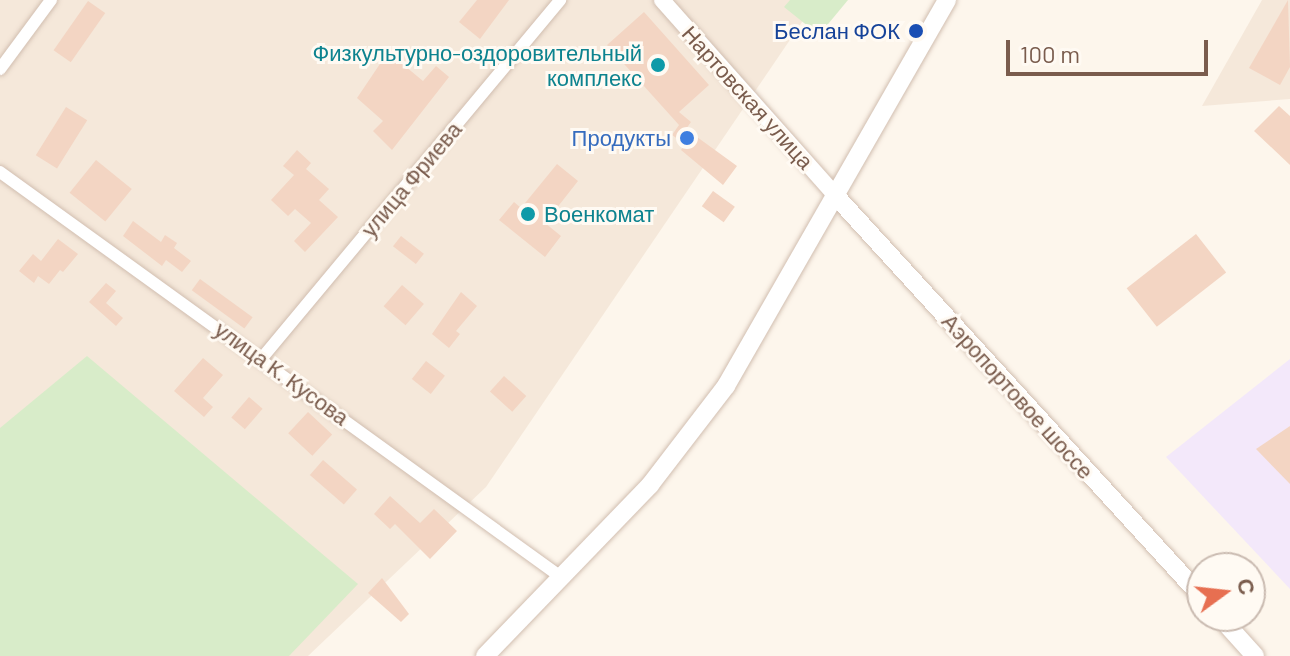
<!DOCTYPE html>
<meta charset="utf-8">
<style>
body{margin:0}
#map{position:relative;width:1290px;height:656px;overflow:hidden;background:#fdf6ec;font-family:Barlow,sans-serif}
div>[style]{position:absolute}
.residential>*{inset:0;background:#f5e8da}
.education>*{inset:0;background:#f3e8fa}
.green>*{inset:0;background:#d8ecc9}
.building>*{inset:0;background:#f3d5c3;transform-origin:0 0}
.roads{filter:drop-shadow(0 0 2px #d1beb0) drop-shadow(0 0 2px #d1beb0)}
.minor>*{height:12px;margin:-6px;padding:0 6px;transform-origin:6px;border-radius:6px;background:#fff}
.tertiary>*{height:16px;margin:-8px;padding:0 8px;transform-origin:8px;border-radius:8px;background:#fff}
.secondary>*{height:18px;margin:-9px;padding:0 9px;transform-origin:9px;border-radius:9px;background:#fff}
.dots>*{width:22px;height:22px;translate:-50% -50%;box-sizing:border-box;border:4px solid #fffaf3;border-radius:50%}
span{translate:-50% -50%;white-space:nowrap;text-align:center;line-height:1.15;-webkit-text-stroke:6px #fffaf3;paint-order:stroke}
.transit-label{font-size:22px;color:#164399}
.right{translate:-100% -50%;text-align:right}
.culture-label{font-size:22px;color:#0d838f}
.left{translate:0 -50%;text-align:left}
.street-label{font-size:22px;color:#7a5c4d}
.shop-label{font-size:22px;color:#366cbe}
.north{position:absolute;left:1186px;top:552px;width:80px;height:80px;box-sizing:border-box;background:#fffaf3;border:2px solid #cabbb1;border-radius:50%;rotate:75deg;font-size:22px;font-weight:700;line-height:32px;text-align:center;color:#7a5c4d}
.north::after{content:'';display:block;margin:auto;width:28px;height:36px;background:#e76f51;clip-path:polygon(50% 0,100% 100%,50% 72%,0 100%)}
.scale{position:absolute;left:1006px;top:40px;width:202px;height:36px;box-sizing:border-box;border:4px solid #7a5c4d;border-top:0;padding-left:10px;font-size:24px;line-height:28px;white-space:nowrap;color:#7a5c4d;-webkit-text-stroke:6px #fffaf3;paint-order:stroke}
</style>
<div id="map">
<div class="residential">
<i style="clip-path:polygon(0 0,817px 0,486px 487px,308px 656px,0 656px)"></i>
<i style="clip-path:polygon(1262px 0,1290px 0,1290px 99px,1202px 106px)"></i>
</div>
<div class="education">
<i style="clip-path:polygon(1290px 359px,1290px 589px,1166px 457px)"></i>
</div>
<div class="green">
<i style="clip-path:polygon(790px 0,848px 0,819px 35px,784px 7px)"></i>
<i style="clip-path:polygon(87px 356px,358px 584px,289px 656px,0 656px,0 428px)"></i>
</div>
<div class="building">
<i style="clip-path:polygon(477px 0,509px 0,480px 39px,459px 22px)"></i>
<i style="clip-path:polygon(1288px 0,1290px 67px,1280px 85px,1249px 68px)"></i>
<i style="left:88px;top:1px;width:21px;height:60px;rotate:35deg"></i>
<i style="clip-path:polygon(644px 12px,709px 85px,679px 112px,691px 122px,686px 129px,737px 166px,723px 185px,681px 150px,685px 144px,672px 135px,679px 125px,607px 45px)"></i>
<i style="clip-path:polygon(388px 52px,423px 81px,436px 66px,449px 77px,392px 150px,373px 131px,383px 121px,357px 98px)"></i>
<i style="clip-path:polygon(1279px 106px,1290px 116px,1290px 165px,1254px 131px)"></i>
<i style="left:66px;top:107px;width:25px;height:57px;rotate:32deg"></i>
<i style="clip-path:polygon(297px 150px,311px 163px,306px 169px,329px 189px,319px 200px,338px 217px,305px 252px,294px 241px,311px 223px,295px 209px,288px 216px,271px 200px,294px 175px,283px 166px)"></i>
<i style="left:96px;top:160px;width:46px;height:42px;rotate:39deg"></i>
<i style="clip-path:polygon(557px 164px,578px 181px,545px 223px,561px 236px,545px 257px,499px 220px,514px 202px,521px 208px)"></i>
<i style="left:713px;top:191px;width:27px;height:19px;rotate:36deg"></i>
<i style="clip-path:polygon(133px 221px,161px 242px,165px 235px,177px 243px,174px 248px,191px 261px,182px 272px,166px 260px,162px 266px,123px 236px)"></i>
<i style="left:1196px;top:234px;width:49px;height:88px;rotate:52deg"></i>
<i style="left:401px;top:236px;width:29px;height:13px;rotate:38deg"></i>
<i style="clip-path:polygon(58px 239px,78px 254px,63px 272px,60px 270px,49px 284px,38px 276px,34px 283px,19px 271px,33px 254px,41px 261px)"></i>
<i style="left:200px;top:279px;width:65px;height:14px;rotate:36deg"></i>
<i style="clip-path:polygon(106px 283px,116px 291px,106px 303px,123px 318px,116px 326px,89px 302px)"></i>
<i style="left:402px;top:285px;width:29px;height:28px;rotate:41deg"></i>
<i style="clip-path:polygon(461px 292px,477px 306px,456px 331px,460px 334px,449px 348px,432px 334px)"></i>
<i style="clip-path:polygon(203px 358px,223px 375px,203px 398px,213px 407px,204px 417px,174px 391px)"></i>
<i style="left:426px;top:361px;width:24px;height:23px;rotate:38deg"></i>
<i style="left:504px;top:376px;width:30px;height:21px;rotate:42deg"></i>
<i style="left:249px;top:397px;width:18px;height:27px;rotate:41deg"></i>
<i style="left:308px;top:412px;width:33px;height:29px;rotate:43deg"></i>
<i style="clip-path:polygon(1290px 426px,1290px 484px,1256px 449px)"></i>
<i style="left:323px;top:460px;width:45px;height:20px;rotate:41deg"></i>
<i style="clip-path:polygon(390px 496px,420px 523px,434px 509px,457px 531px,430px 559px,395px 524px,390px 529px,374px 514px)"></i>
<i style="clip-path:polygon(382px 578px,409px 614px,401px 622px,368px 593px)"></i>
</div>
<div class="roads">
<div class="minor">
<i style="left:0;top:69px;width:86px;rotate:-53.5deg"></i>
<i style="left:0;top:172px;width:692px;rotate:35.83deg"></i>
<i style="left:262px;top:358px;width:466px;rotate:-50.2deg"></i>
</div>
<div class="tertiary">
<i style="left:662px;top:0;width:259px;rotate:48.4deg"></i>
</div>
<div class="secondary">
<i style="left:834px;top:194px;width:546px;rotate:47.6deg"></i>
<i style="left:1219px;top:616px;width:54px;rotate:48deg"></i>
<i style="left:485px;top:656px;width:238px;rotate:-46deg"></i>
<i style="left:650px;top:485px;width:125px;rotate:-52.5deg"></i>
<i style="left:726px;top:386px;width:445px;rotate:-60.2deg"></i>
</div>
</div>
<div class="dots">
<i style="left:916px;top:31px;background:#1a4fb4"></i>
<i style="left:658px;top:65px;background:#0f9aa8"></i>
<i style="left:687px;top:138px;background:#3f7fe0"></i>
<i style="left:528px;top:214px;background:#0f9aa8"></i>
</div>
<div class="transit-label">
<span class="right" style="left:900px;top:31px">Беслан ФОК</span>
</div>
<div class="culture-label">
<span class="right" style="left:642px;top:65px">Физкультурно-оздоровительный<br>комплекс</span>
<span class="left" style="left:544px;top:214px">Военкомат</span>
</div>
<div class="street-label">
<span style="left:748px;top:97px;rotate:48deg">Нартовская улица</span>
<span style="left:411px;top:179px;rotate:-50deg">улица Фриева</span>
<span style="left:282px;top:373px;rotate:36deg">улица К. Кусова</span>
<span style="left:1018px;top:396px;rotate:48deg">Аэропортовое шоссе</span>
</div>
<div class="shop-label">
<span class="right" style="left:671px;top:138px">Продукты</span>
</div>
<div class="north">С</div>
<div class="scale">100 m</div>
</div>
